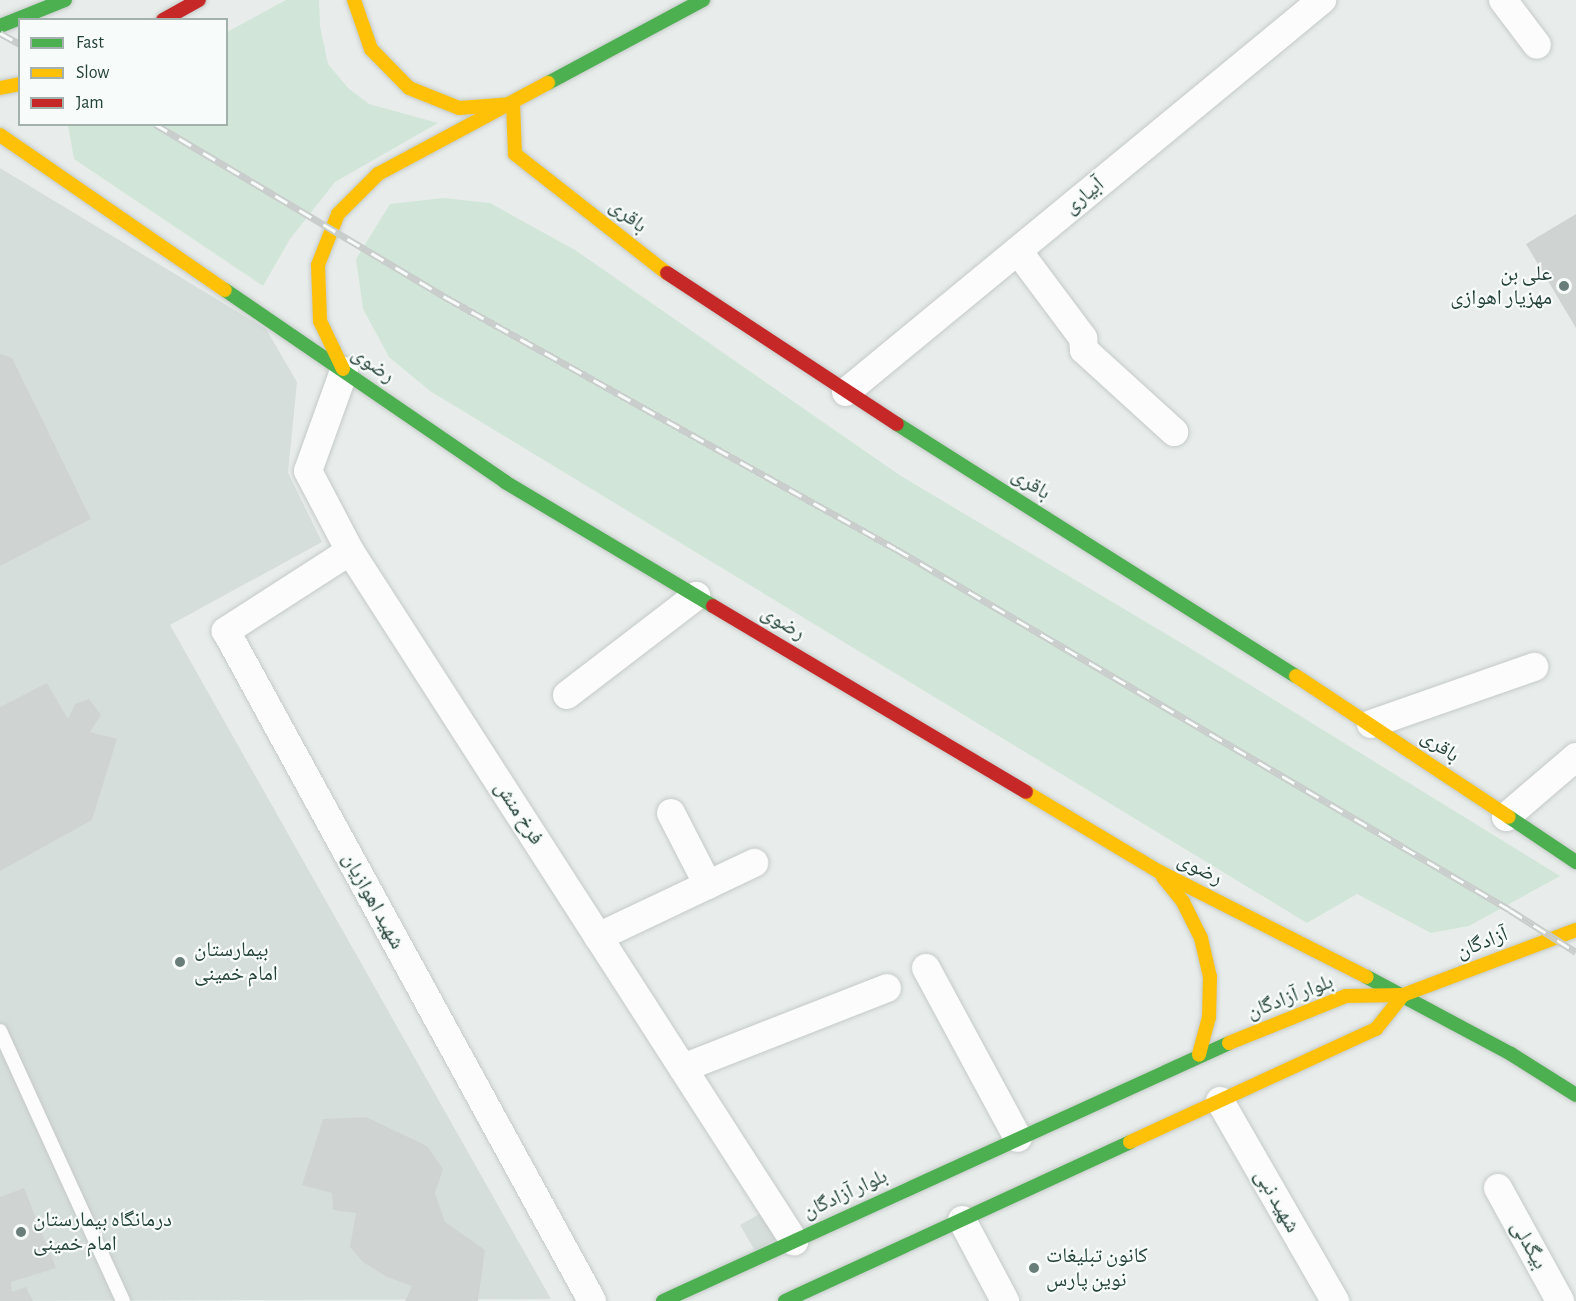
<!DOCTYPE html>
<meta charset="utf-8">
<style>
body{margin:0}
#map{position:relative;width:1576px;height:1301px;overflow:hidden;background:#e8edeb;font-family:"Alegreya Sans","Noto Naskh Arabic",sans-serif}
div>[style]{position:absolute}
.built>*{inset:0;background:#d6dedb;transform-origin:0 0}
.green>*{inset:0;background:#d1e6d8}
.building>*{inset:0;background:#cfd4d2}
.roads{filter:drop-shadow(0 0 2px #c5cac8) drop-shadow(0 0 2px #c5cac8)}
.lane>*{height:14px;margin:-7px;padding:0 7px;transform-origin:7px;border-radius:7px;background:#fcfcfc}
.street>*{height:28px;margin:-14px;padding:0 14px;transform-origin:14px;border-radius:14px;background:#fcfcfc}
.fast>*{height:14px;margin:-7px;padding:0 7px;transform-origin:7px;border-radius:7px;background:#4caf50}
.slow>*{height:14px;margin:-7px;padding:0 7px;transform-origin:7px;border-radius:7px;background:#ffc107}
.jam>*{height:14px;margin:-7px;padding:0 7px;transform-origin:7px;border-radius:7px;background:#c62828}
.rail>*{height:7px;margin-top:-3.5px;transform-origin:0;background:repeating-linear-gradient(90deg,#f7fbf9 0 14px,#c9cdcc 0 28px);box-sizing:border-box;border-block:2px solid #c9cdcc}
.dots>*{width:16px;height:16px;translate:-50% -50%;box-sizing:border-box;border:3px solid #f7fbf9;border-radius:50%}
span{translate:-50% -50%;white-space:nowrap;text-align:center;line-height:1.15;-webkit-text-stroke:4.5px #f7fbf9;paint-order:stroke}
.street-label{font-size:21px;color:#24423a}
.poi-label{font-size:21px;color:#24423a}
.right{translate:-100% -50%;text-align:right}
.left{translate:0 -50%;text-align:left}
.legend{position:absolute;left:18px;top:18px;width:210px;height:108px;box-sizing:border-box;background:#f7fbf9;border:2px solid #a3b1ad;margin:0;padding:8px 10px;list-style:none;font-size:18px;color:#24423a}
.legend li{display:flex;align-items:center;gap:12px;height:30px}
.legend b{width:30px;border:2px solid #a3b1ad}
</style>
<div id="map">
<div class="built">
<i style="clip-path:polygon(0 168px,266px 329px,297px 382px,288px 473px,322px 542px,170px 625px,551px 1299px,0 1301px)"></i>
<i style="left:766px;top:1210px;width:30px;height:30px;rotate:60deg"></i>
</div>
<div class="green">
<i style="clip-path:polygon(286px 0,319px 0,320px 26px,328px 64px,348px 88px,369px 104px,438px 123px,335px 182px,290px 239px,263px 286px,74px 159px,68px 125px,226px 124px,227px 32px)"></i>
<i style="clip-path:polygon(443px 198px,490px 203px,575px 250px,901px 476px,1198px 653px,1560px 876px,1469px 926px,1431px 933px,1357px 894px,1307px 923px,430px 391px,389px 357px,363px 309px,356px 259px,390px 204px)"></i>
</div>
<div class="building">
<i style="clip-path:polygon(1576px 214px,1576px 328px,1526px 244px)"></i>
<i style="clip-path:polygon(0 354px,12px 358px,91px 519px,0 566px)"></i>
<i style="clip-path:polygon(47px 683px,68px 719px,75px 704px,89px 699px,101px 715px,90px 732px,117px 739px,92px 820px,0 871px,0 707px)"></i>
<i style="clip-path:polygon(366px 1117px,427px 1146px,443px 1169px,435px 1193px,445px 1222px,485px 1250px,478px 1301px,405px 1301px,412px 1286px,387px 1277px,363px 1262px,350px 1247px,356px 1213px,333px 1210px,332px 1193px,302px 1185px,323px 1119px)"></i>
<i style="clip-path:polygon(24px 1188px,56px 1268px,11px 1282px,12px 1292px,26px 1287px,33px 1301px,0 1301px,0 1197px)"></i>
</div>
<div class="roads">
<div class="lane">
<i style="left:0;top:1031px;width:297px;rotate:65.5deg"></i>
</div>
<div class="street">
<i style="left:1503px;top:0;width:56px;rotate:52.9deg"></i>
<i style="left:1018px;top:251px;width:109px;rotate:53.2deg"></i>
<i style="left:1083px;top:338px;width:12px;rotate:85deg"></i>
<i style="left:1084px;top:350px;width:122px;rotate:42.3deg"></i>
<i style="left:344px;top:371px;width:106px;rotate:109.8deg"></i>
<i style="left:308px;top:471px;width:90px;rotate:62.3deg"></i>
<i style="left:350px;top:551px;width:821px;rotate:57.24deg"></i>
<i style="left:846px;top:392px;width:617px;rotate:-39.47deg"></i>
<i style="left:350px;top:551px;width:148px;rotate:147.2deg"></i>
<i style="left:226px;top:631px;width:763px;rotate:61.35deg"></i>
<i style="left:567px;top:695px;width:163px;rotate:-37.5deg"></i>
<i style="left:1371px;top:724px;width:173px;rotate:-19.3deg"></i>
<i style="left:671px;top:813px;width:81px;rotate:62.8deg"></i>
<i style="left:1506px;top:817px;width:92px;rotate:-40.6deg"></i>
<i style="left:598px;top:937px;width:173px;rotate:-25.4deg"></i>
<i style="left:926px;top:968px;width:193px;rotate:61.6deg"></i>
<i style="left:683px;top:1068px;width:219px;rotate:-21.4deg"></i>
<i style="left:1220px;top:1101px;width:231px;rotate:60.1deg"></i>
<i style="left:1498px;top:1188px;width:129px;rotate:61.2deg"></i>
<i style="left:962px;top:1220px;width:92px;rotate:62deg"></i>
</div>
<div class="fast">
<i style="left:0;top:26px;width:70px;rotate:-21.8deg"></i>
<i style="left:548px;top:83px;width:176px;rotate:-28.2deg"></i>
<i style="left:225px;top:290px;width:340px;rotate:34.4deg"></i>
<i style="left:505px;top:482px;width:242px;rotate:30.8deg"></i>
<i style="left:897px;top:424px;width:472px;rotate:32.3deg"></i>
<i style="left:1509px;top:817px;width:81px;rotate:33.9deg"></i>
<i style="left:1367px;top:977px;width:163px;rotate:28.1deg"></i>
<i style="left:1511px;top:1054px;width:77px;rotate:32.2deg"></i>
<i style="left:663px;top:1301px;width:622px;rotate:-24.5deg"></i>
<i style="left:785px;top:1301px;width:380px;rotate:-24.7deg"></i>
</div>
<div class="slow">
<i style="left:354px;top:0;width:52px;rotate:70.9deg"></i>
<i style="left:371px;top:49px;width:54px;rotate:45.7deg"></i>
<i style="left:409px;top:88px;width:54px;rotate:21.8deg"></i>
<i style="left:459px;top:108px;width:54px;rotate:-4.2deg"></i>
<i style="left:513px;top:104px;width:50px;rotate:87.7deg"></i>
<i style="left:515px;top:154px;width:193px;rotate:38.1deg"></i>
<i style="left:0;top:88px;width:20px;rotate:-11deg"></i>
<i style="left:0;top:135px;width:273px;rotate:34.6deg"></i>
<i style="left:343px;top:369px;width:53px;rotate:-115.6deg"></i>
<i style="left:320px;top:321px;width:56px;rotate:-92deg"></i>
<i style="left:318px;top:265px;width:55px;rotate:-68.6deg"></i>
<i style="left:338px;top:214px;width:57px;rotate:-45deg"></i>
<i style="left:378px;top:174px;width:193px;rotate:-28.2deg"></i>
<i style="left:1296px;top:676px;width:255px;rotate:33.5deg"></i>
<i style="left:1026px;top:792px;width:154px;rotate:30.9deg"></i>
<i style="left:1158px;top:871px;width:234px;rotate:26.9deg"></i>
<i style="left:1163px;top:877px;width:32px;rotate:51deg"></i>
<i style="left:1183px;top:902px;width:40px;rotate:63.4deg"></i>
<i style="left:1201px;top:938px;width:40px;rotate:77deg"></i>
<i style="left:1210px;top:977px;width:40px;rotate:91.4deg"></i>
<i style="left:1209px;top:1017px;width:39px;rotate:105deg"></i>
<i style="left:1229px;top:1043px;width:126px;rotate:-21.9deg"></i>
<i style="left:1346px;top:996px;width:57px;rotate:-1deg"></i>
<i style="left:1403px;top:995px;width:185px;rotate:-20.6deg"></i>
<i style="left:1130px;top:1142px;width:271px;rotate:-24.7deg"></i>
<i style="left:1376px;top:1029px;width:43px;rotate:-51.5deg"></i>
</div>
<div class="jam">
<i style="left:163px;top:20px;width:41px;rotate:-29.1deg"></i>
<i style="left:667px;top:273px;width:275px;rotate:33.3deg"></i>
<i style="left:713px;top:606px;width:364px;rotate:30.7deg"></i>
</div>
</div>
<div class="rail">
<i style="left:0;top:33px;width:23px;rotate:29deg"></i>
<i style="left:155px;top:124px;width:340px;rotate:30.8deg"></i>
<i style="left:447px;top:298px;width:514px;rotate:29.21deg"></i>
<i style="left:896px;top:549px;width:712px;rotate:30.45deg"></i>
<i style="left:1510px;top:910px;width:78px;rotate:32.5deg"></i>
</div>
<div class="dots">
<i style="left:1564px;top:286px;background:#697e78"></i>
<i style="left:180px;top:962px;background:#697e78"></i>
<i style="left:21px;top:1232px;background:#697e78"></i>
<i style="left:1034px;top:1268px;background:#697e78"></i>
</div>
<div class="street-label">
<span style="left:1084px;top:196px;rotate:-40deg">آبیاری</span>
<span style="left:628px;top:216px;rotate:38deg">باقری</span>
<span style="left:373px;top:365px;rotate:35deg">رضوی</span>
<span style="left:1031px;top:484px;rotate:32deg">باقری</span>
<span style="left:783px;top:623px;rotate:31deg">رضوی</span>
<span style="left:1440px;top:746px;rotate:35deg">باقری</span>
<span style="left:519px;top:813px;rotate:57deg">فرخ منش</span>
<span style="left:1200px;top:869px;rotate:27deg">رضوی</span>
<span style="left:373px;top:901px;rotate:61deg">شهید اهوازیان</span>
<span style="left:1482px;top:943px;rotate:-21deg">آزادگان</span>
<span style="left:1290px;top:997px;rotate:-21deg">بلوار آزادگان</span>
<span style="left:845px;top:1194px;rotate:-25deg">بلوار آزادگان</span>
<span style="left:1277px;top:1201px;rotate:60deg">شهید نبی</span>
<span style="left:1529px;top:1245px;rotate:61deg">بیگدلی</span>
</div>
<div class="poi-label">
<span class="right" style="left:1552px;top:286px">علی بن<br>مهزیار اهوازی</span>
<span class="left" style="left:194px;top:962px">بیمارستان<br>امام خمینی</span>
<span class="left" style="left:33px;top:1232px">درمانگاه بیمارستان<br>امام خمینی</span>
<span class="left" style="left:1046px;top:1268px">کانون تبلیغات<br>نوین پارس</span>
</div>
<ul class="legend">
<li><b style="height:8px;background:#4caf50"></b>Fast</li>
<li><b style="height:8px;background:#ffc107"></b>Slow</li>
<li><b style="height:8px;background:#c62828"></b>Jam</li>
</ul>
</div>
